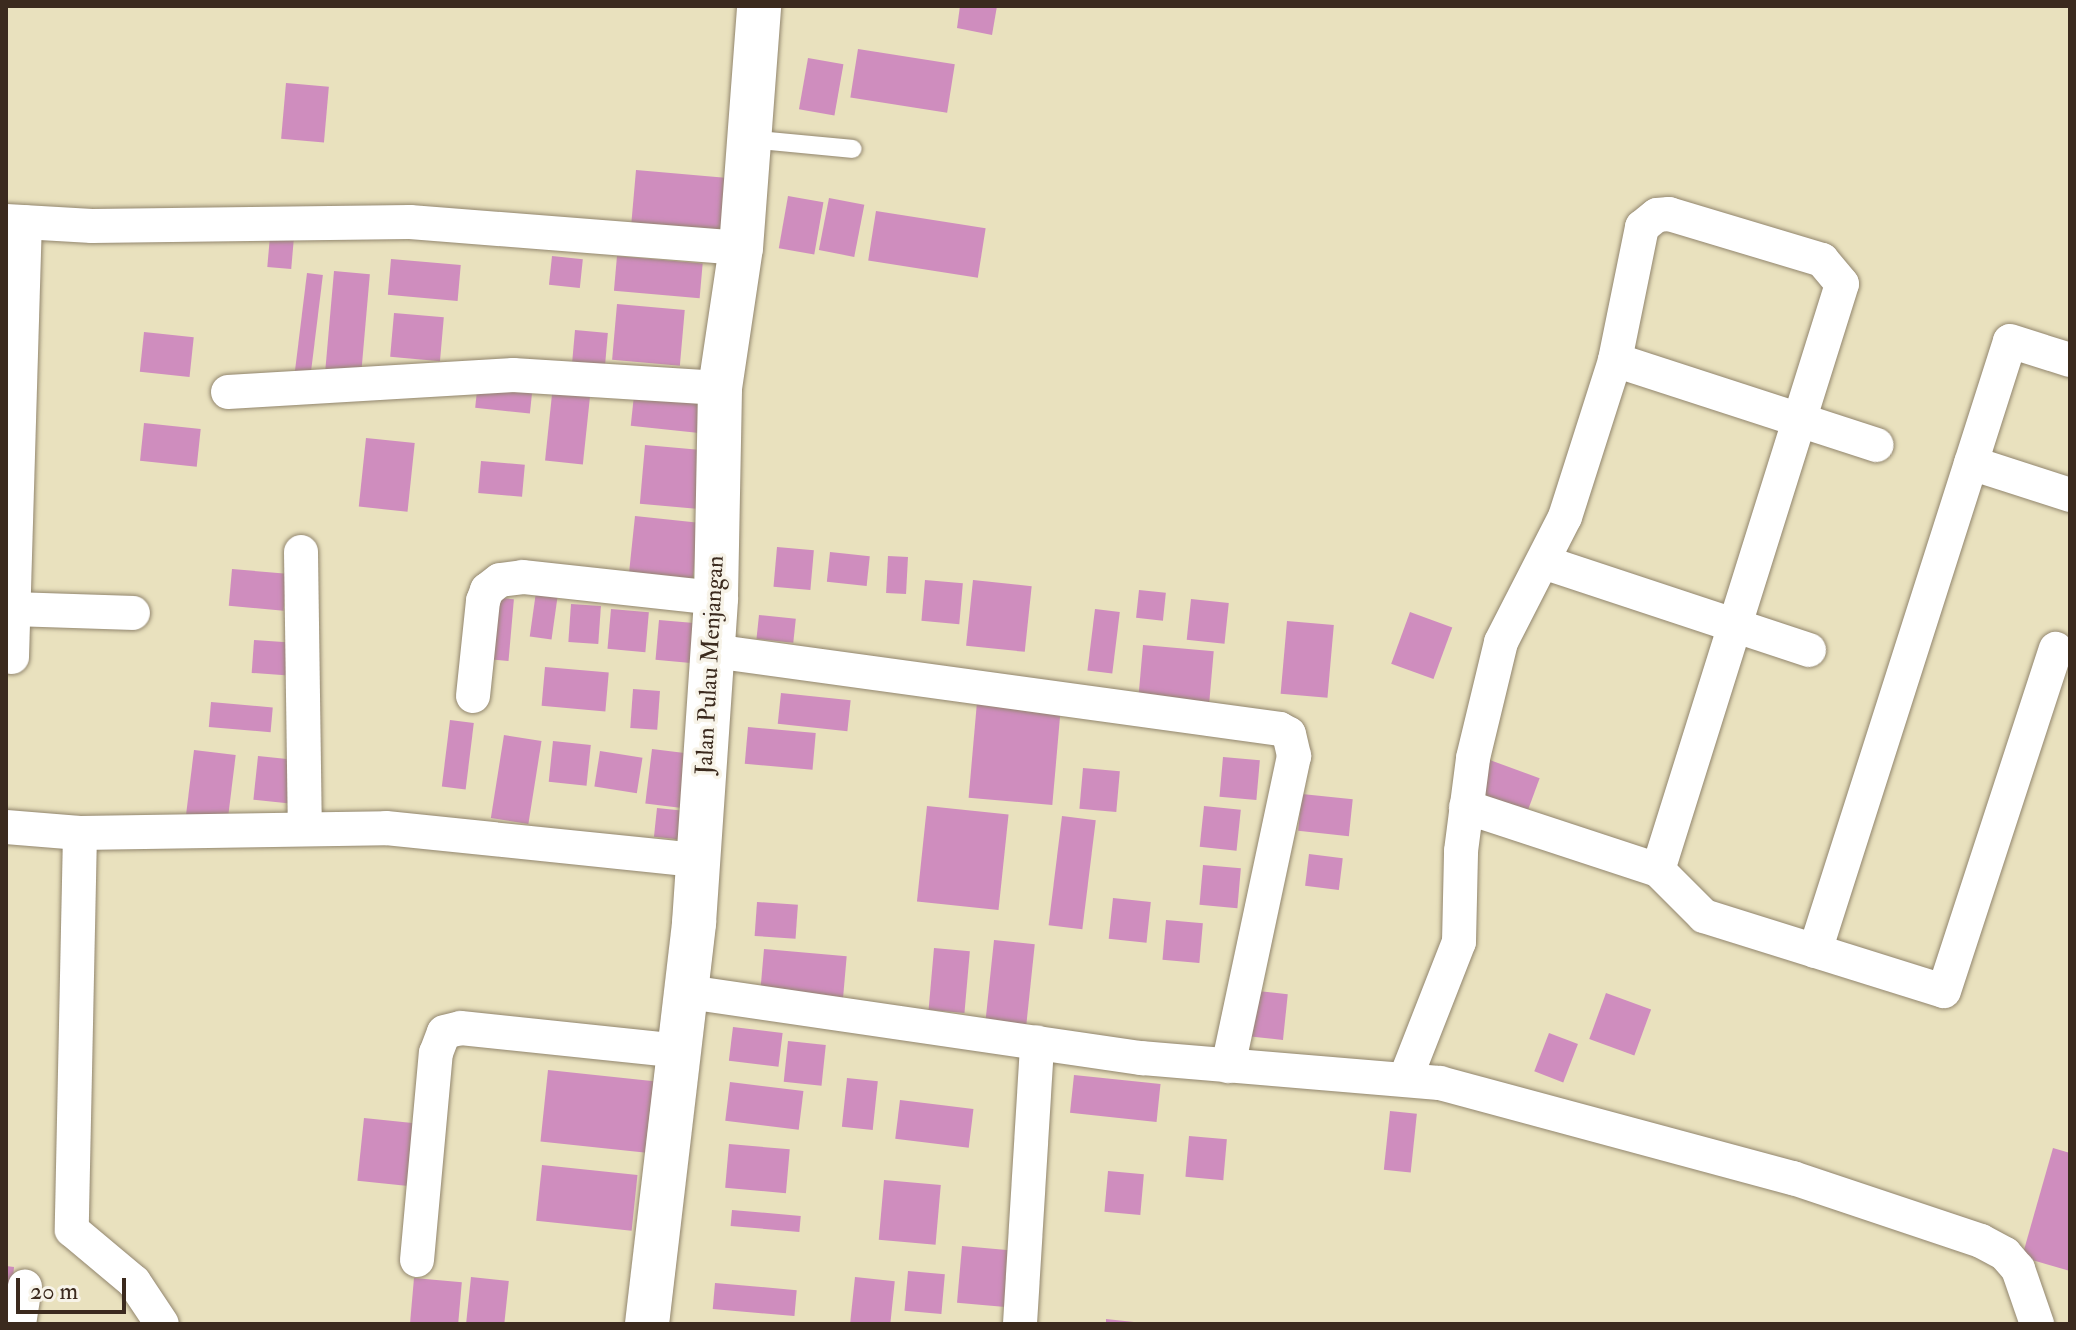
<!DOCTYPE html>
<style>
body{margin:0}
#map{position:relative;width:2076px;height:1330px;overflow:hidden;background:#e9e1be;font-family:"IM FELL Double Pica",serif}
div>[style]{position:absolute}
.building>*{inset:0;background:#cf8dbe;transform-origin:0 0}
.roads{filter:drop-shadow(0 0 2px #92866e) drop-shadow(0 0 2px #92866e)}
.service>*{height:18px;margin:-9px;padding:0 9px;transform-origin:9px;border-radius:9px;background:#fff}
.minor>*{height:34px;margin:-17px;padding:0 17px;transform-origin:17px;border-radius:17px;background:#fff}
.tertiary>*{height:44px;margin:-22px;padding:0 22px;transform-origin:22px;border-radius:22px;background:#fff}
span{translate:-50% -50%;white-space:nowrap;text-align:center;line-height:1.15;-webkit-text-stroke:7px #f7f3e8;paint-order:stroke}
.street-label{font-size:24px;color:#3b2a1e}
.frame{position:absolute;inset:0;border:8px solid #3b2a1e;pointer-events:none}
.scale{position:absolute;left:16px;top:1278px;width:110px;height:36px;box-sizing:border-box;border:4px solid #3b2a1e;border-top:0;padding-left:10px;font-size:24px;line-height:28px;white-space:nowrap;color:#3b2a1e;-webkit-text-stroke:6px #f7f3e8;paint-order:stroke}
</style>
<div id="map">
<div class="building">
<i style="clip-path:polygon(960px 6px,997px 6px,992px 35px,957px 28px)"></i>
<i style="left:858px;top:49px;width:98px;height:49px;rotate:9deg"></i>
<i style="left:808px;top:58px;width:36px;height:52px;rotate:10deg"></i>
<i style="left:286px;top:83px;width:43px;height:56px;rotate:5deg"></i>
<i style="left:636px;top:170px;width:95px;height:60px;rotate:5deg"></i>
<i style="left:788px;top:196px;width:36px;height:53px;rotate:10deg"></i>
<i style="left:829px;top:198px;width:36px;height:53px;rotate:11deg"></i>
<i style="left:876px;top:211px;width:111px;height:50px;rotate:9deg"></i>
<i style="left:270px;top:236px;width:24px;height:31px;rotate:5deg"></i>
<i style="left:552px;top:256px;width:31px;height:29px;rotate:6deg"></i>
<i style="left:617px;top:256px;width:86px;height:35px;rotate:5deg"></i>
<i style="left:391px;top:259px;width:70px;height:36px;rotate:5deg"></i>
<i style="left:334px;top:271px;width:36px;height:99px;rotate:5deg"></i>
<i style="left:307px;top:273px;width:16px;height:100px;rotate:7deg"></i>
<i style="left:617px;top:304px;width:68px;height:56px;rotate:5deg"></i>
<i style="left:394px;top:313px;width:50px;height:44px;rotate:5deg"></i>
<i style="left:575px;top:330px;width:33px;height:34px;rotate:5deg"></i>
<i style="left:144px;top:332px;width:50px;height:40px;rotate:6deg"></i>
<i style="left:478px;top:381px;width:55px;height:27px;rotate:6deg"></i>
<i style="left:553px;top:385px;width:38px;height:76px;rotate:6deg"></i>
<i style="left:634px;top:395px;width:71px;height:31px;rotate:6deg"></i>
<i style="left:144px;top:423px;width:57px;height:38px;rotate:6deg"></i>
<i style="left:366px;top:438px;width:49px;height:69px;rotate:6deg"></i>
<i style="left:645px;top:445px;width:65px;height:59px;rotate:5deg"></i>
<i style="left:481px;top:461px;width:44px;height:32px;rotate:5deg"></i>
<i style="left:635px;top:516px;width:64px;height:57px;rotate:6deg"></i>
<i style="left:777px;top:547px;width:37px;height:40px;rotate:5deg"></i>
<i style="left:830px;top:552px;width:40px;height:30px;rotate:6deg"></i>
<i style="left:888px;top:556px;width:20px;height:37px;rotate:3deg"></i>
<i style="left:232px;top:569px;width:55px;height:37px;rotate:5deg"></i>
<i style="left:925px;top:580px;width:38px;height:41px;rotate:5deg"></i>
<i style="left:973px;top:580px;width:59px;height:66px;rotate:6deg"></i>
<i style="left:1139px;top:590px;width:27px;height:28px;rotate:6deg"></i>
<i style="left:536px;top:592px;width:22px;height:45px;rotate:8deg"></i>
<i style="left:489px;top:597px;width:25px;height:62px;rotate:5deg"></i>
<i style="left:1191px;top:599px;width:38px;height:41px;rotate:6deg"></i>
<i style="left:571px;top:604px;width:30px;height:38px;rotate:4deg"></i>
<i style="left:611px;top:609px;width:38px;height:40px;rotate:5deg"></i>
<i style="left:1095px;top:609px;width:25px;height:62px;rotate:7deg"></i>
<i style="left:1410px;top:612px;width:45px;height:55px;rotate:20deg"></i>
<i style="left:759px;top:615px;width:37px;height:24px;rotate:6deg"></i>
<i style="left:659px;top:620px;width:38px;height:40px;rotate:5deg"></i>
<i style="left:1287px;top:621px;width:47px;height:73px;rotate:5deg"></i>
<i style="left:254px;top:640px;width:44px;height:33px;rotate:4deg"></i>
<i style="left:1143px;top:645px;width:71px;height:60px;rotate:5deg"></i>
<i style="left:545px;top:667px;width:64px;height:39px;rotate:5deg"></i>
<i style="left:633px;top:689px;width:27px;height:39px;rotate:4deg"></i>
<i style="left:781px;top:693px;width:70px;height:31px;rotate:6deg"></i>
<i style="left:211px;top:702px;width:62px;height:25px;rotate:5deg"></i>
<i style="left:977px;top:702px;width:84px;height:96px;rotate:5deg"></i>
<i style="left:450px;top:720px;width:24px;height:67px;rotate:7deg"></i>
<i style="left:748px;top:727px;width:68px;height:37px;rotate:5deg"></i>
<i style="left:504px;top:735px;width:38px;height:84px;rotate:9deg"></i>
<i style="left:553px;top:741px;width:38px;height:41px;rotate:6deg"></i>
<i style="left:652px;top:749px;width:43px;height:55px;rotate:7deg"></i>
<i style="left:194px;top:750px;width:42px;height:65px;rotate:7deg"></i>
<i style="left:600px;top:751px;width:43px;height:36px;rotate:9deg"></i>
<i style="left:258px;top:756px;width:39px;height:44px;rotate:6deg"></i>
<i style="left:1223px;top:757px;width:37px;height:40px;rotate:5deg"></i>
<i style="left:1487px;top:759px;width:56px;height:38px;rotate:20deg"></i>
<i style="left:1083px;top:768px;width:37px;height:41px;rotate:5deg"></i>
<i style="left:1302px;top:794px;width:51px;height:37px;rotate:6deg"></i>
<i style="left:927px;top:806px;width:82px;height:96px;rotate:6deg"></i>
<i style="left:1204px;top:806px;width:37px;height:41px;rotate:6deg"></i>
<i style="left:657px;top:808px;width:29px;height:29px;rotate:6deg"></i>
<i style="left:1062px;top:816px;width:34px;height:110px;rotate:7deg"></i>
<i style="left:1309px;top:854px;width:34px;height:32px;rotate:7deg"></i>
<i style="left:1203px;top:865px;width:38px;height:40px;rotate:5deg"></i>
<i style="left:1113px;top:898px;width:38px;height:41px;rotate:6deg"></i>
<i style="left:757px;top:902px;width:41px;height:34px;rotate:4deg"></i>
<i style="left:1166px;top:920px;width:37px;height:40px;rotate:5deg"></i>
<i style="left:994px;top:940px;width:41px;height:84px;rotate:6deg"></i>
<i style="left:934px;top:948px;width:36px;height:62px;rotate:5deg"></i>
<i style="left:764px;top:949px;width:83px;height:48px;rotate:5deg"></i>
<i style="left:1248px;top:990px;width:40px;height:46px;rotate:6deg"></i>
<i style="left:1606px;top:993px;width:48px;height:49px;rotate:20deg"></i>
<i style="left:733px;top:1027px;width:50px;height:34px;rotate:7deg"></i>
<i style="left:1549px;top:1033px;width:31px;height:41px;rotate:21deg"></i>
<i style="left:788px;top:1041px;width:38px;height:41px;rotate:6deg"></i>
<i style="left:548px;top:1070px;width:109px;height:72px;rotate:6deg"></i>
<i style="left:1074px;top:1075px;width:87px;height:38px;rotate:6deg"></i>
<i style="left:847px;top:1078px;width:31px;height:49px;rotate:6deg"></i>
<i style="left:730px;top:1082px;width:74px;height:39px;rotate:7deg"></i>
<i style="left:900px;top:1100px;width:74px;height:39px;rotate:7deg"></i>
<i style="left:1390px;top:1111px;width:27px;height:59px;rotate:6deg"></i>
<i style="left:364px;top:1118px;width:51px;height:63px;rotate:6deg"></i>
<i style="left:1189px;top:1136px;width:38px;height:41px;rotate:5deg"></i>
<i style="left:729px;top:1144px;width:61px;height:44px;rotate:5deg"></i>
<i style="clip-path:polygon(2053px 1148px,2070px 1153px,2070px 1271px,2022px 1257px)"></i>
<i style="left:542px;top:1165px;width:96px;height:56px;rotate:6deg"></i>
<i style="left:1108px;top:1171px;width:36px;height:41px;rotate:5deg"></i>
<i style="left:884px;top:1180px;width:57px;height:60px;rotate:5deg"></i>
<i style="left:732px;top:1210px;width:69px;height:16px;rotate:5deg"></i>
<i style="left:962px;top:1246px;width:57px;height:57px;rotate:5deg"></i>
<i style="clip-path:polygon(6px 1266px,14px 1267px,9px 1324px,6px 1324px)"></i>
<i style="left:908px;top:1271px;width:37px;height:40px;rotate:5deg"></i>
<i style="left:471px;top:1277px;width:38px;height:46px;rotate:6deg"></i>
<i style="left:855px;top:1277px;width:40px;height:47px;rotate:6deg"></i>
<i style="left:414px;top:1278px;width:48px;height:46px;rotate:5deg"></i>
<i style="left:715px;top:1283px;width:82px;height:26px;rotate:5deg"></i>
<i style="clip-path:polygon(1106px 1319px,1134px 1322px,1134px 1324px,1106px 1324px)"></i>
</div>
<div class="roads">
<div class="service">
<i style="left:748px;top:139px;width:105px;rotate:5.4deg"></i>
</div>
<div class="minor">
<i style="left:6px;top:221px;width:86px;rotate:3.3deg"></i>
<i style="left:92px;top:226px;width:318px;rotate:-0.7deg"></i>
<i style="left:410px;top:222px;width:332px;rotate:4.5deg"></i>
<i style="left:1615px;top:360px;width:275px;rotate:18deg"></i>
<i style="left:228px;top:392px;width:286px;rotate:-3.4deg"></i>
<i style="left:513px;top:375px;width:207px;rotate:3.6deg"></i>
<i style="left:1971px;top:463px;width:104px;rotate:17.9deg"></i>
<i style="left:301px;top:552px;width:277px;rotate:89.2deg"></i>
<i style="left:1546px;top:563px;width:277px;rotate:18.3deg"></i>
<i style="left:14px;top:609px;width:119px;rotate:1.9deg"></i>
<i style="left:713px;top:651px;width:572px;rotate:7.83deg"></i>
<i style="left:1280px;top:729px;width:10px;rotate:29deg"></i>
<i style="left:1289px;top:734px;width:23px;rotate:77deg"></i>
<i style="left:1294px;top:756px;width:317px;rotate:102deg"></i>
<i style="left:12px;top:657px;width:435px;rotate:-88.3deg"></i>
<i style="left:473px;top:696px;width:96px;rotate:-84deg"></i>
<i style="left:483px;top:601px;width:12px;rotate:-70deg"></i>
<i style="left:487px;top:590px;width:16px;rotate:-38deg"></i>
<i style="left:500px;top:580px;width:23px;rotate:-7deg"></i>
<i style="left:523px;top:577px;width:194px;rotate:6.2deg"></i>
<i style="left:1466px;top:807px;width:202px;rotate:18.2deg"></i>
<i style="left:1658px;top:870px;width:65px;rotate:45deg"></i>
<i style="left:1704px;top:916px;width:251px;rotate:17.4deg"></i>
<i style="left:1944px;top:991px;width:360px;rotate:-71.9deg"></i>
<i style="left:6px;top:827px;width:74px;rotate:4.6deg"></i>
<i style="left:80px;top:833px;width:306px;rotate:-0.9deg"></i>
<i style="left:386px;top:828px;width:314px;rotate:5.9deg"></i>
<i style="left:80px;top:833px;width:397px;rotate:91.2deg"></i>
<i style="left:72px;top:1230px;width:81px;rotate:40deg"></i>
<i style="left:134px;top:1282px;width:50px;rotate:56.3deg"></i>
<i style="left:1815px;top:951px;width:640px;rotate:-72.27deg"></i>
<i style="left:2010px;top:341px;width:63px;rotate:17.6deg"></i>
<i style="left:688px;top:992px;width:459px;rotate:8.3deg"></i>
<i style="left:1142px;top:1058px;width:299px;rotate:4.8deg"></i>
<i style="left:1440px;top:1083px;width:366px;rotate:15.1deg"></i>
<i style="left:1793px;top:1178px;width:198px;rotate:18.5deg"></i>
<i style="left:1981px;top:1241px;width:27px;rotate:28deg"></i>
<i style="left:2005px;top:1254px;width:20px;rotate:49deg"></i>
<i style="left:2018px;top:1269px;width:58px;rotate:70.9deg"></i>
<i style="left:1406px;top:1077px;width:145px;rotate:-68.6deg"></i>
<i style="left:1459px;top:942px;width:91px;rotate:-88.7deg"></i>
<i style="left:1461px;top:851px;width:94px;rotate:-82.6deg"></i>
<i style="left:1473px;top:758px;width:119px;rotate:-76.4deg"></i>
<i style="left:1501px;top:642px;width:140px;rotate:-62.9deg"></i>
<i style="left:1565px;top:517px;width:165px;rotate:-72.3deg"></i>
<i style="left:1615px;top:360px;width:136px;rotate:-78.5deg"></i>
<i style="left:1642px;top:227px;width:19px;rotate:-39deg"></i>
<i style="left:1657px;top:215px;width:12px;rotate:-5deg"></i>
<i style="left:1669px;top:214px;width:160px;rotate:16.7deg"></i>
<i style="left:1822px;top:260px;width:31px;rotate:50deg"></i>
<i style="left:1842px;top:284px;width:614px;rotate:107.43deg"></i>
<i style="left:417px;top:1260px;width:208px;rotate:-84.8deg"></i>
<i style="left:436px;top:1053px;width:22px;rotate:-69deg"></i>
<i style="left:444px;top:1032px;width:17px;rotate:-13deg"></i>
<i style="left:461px;top:1028px;width:219px;rotate:6deg"></i>
<i style="left:19px;top:1324px;width:38px;rotate:-81deg"></i>
<i style="left:1020px;top:1324px;width:282px;rotate:-86.5deg"></i>
</div>
<div class="tertiary">
<i style="left:647px;top:1324px;width:404px;rotate:-83.3deg"></i>
<i style="left:694px;top:923px;width:326px;rotate:-86.1deg"></i>
<i style="left:716px;top:598px;width:210px;rotate:-88.9deg"></i>
<i style="left:720px;top:388px;width:142px;rotate:-81.5deg"></i>
<i style="left:741px;top:248px;width:243px;rotate:-85.7deg"></i>
</div>
</div>
<div class="street-label">
<span style="left:710px;top:665px;rotate:-87deg">Jalan Pulau Menjangan</span>
</div>
<div class="frame"></div>
<div class="scale">20 m</div>
</div>
